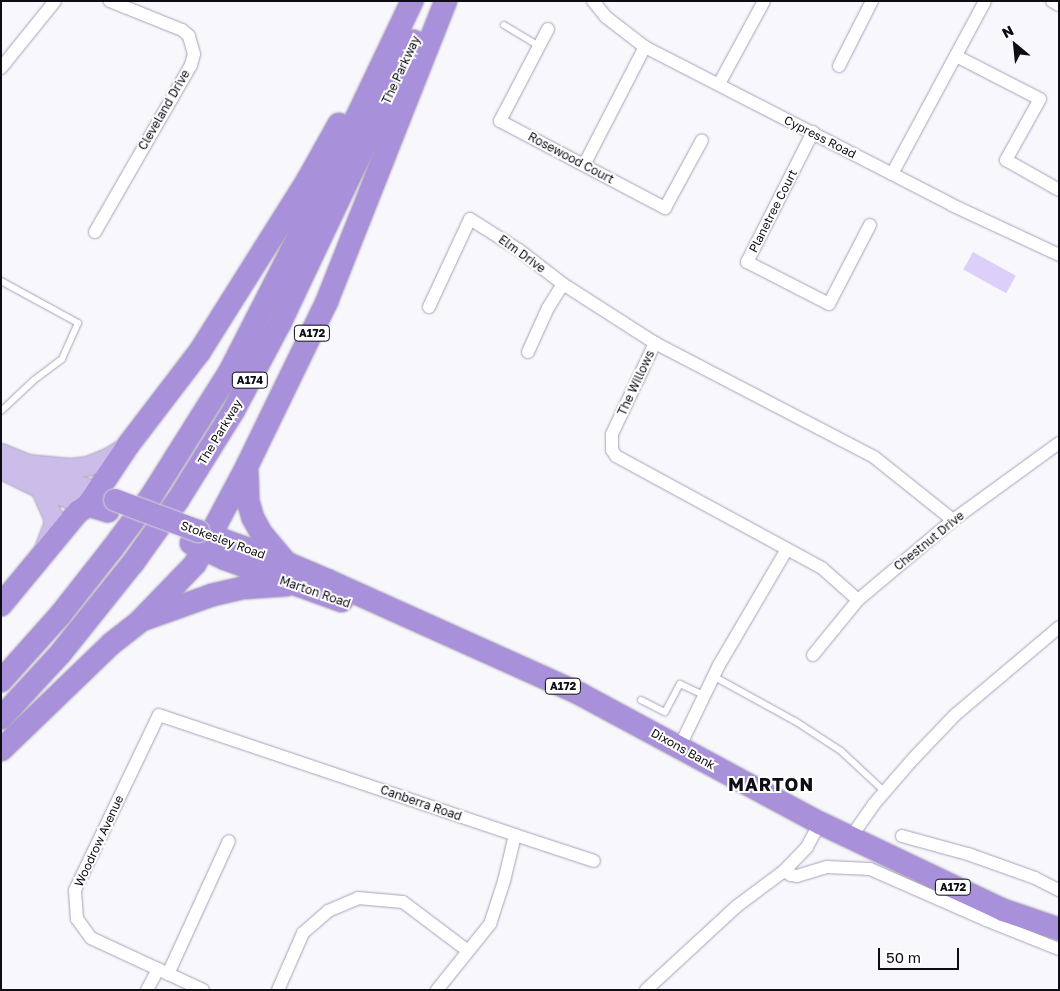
<!DOCTYPE html>
<style>
body{margin:0}
#map{position:relative;width:1060px;height:991px;overflow:hidden;background:#f8f7fc;font-family:"Golos Text",sans-serif}
div>[style]{position:absolute}
.green>*{inset:0;background:#dcd0fa;transform-origin:0 0}
.roads{filter:drop-shadow(0 0 1px #a8a1b8) drop-shadow(0 0 1px #a8a1b8)}
.lane>*{height:6px;margin:-3px;padding:0 3px;transform-origin:3px;border-radius:3px;background:#fff}
.street>*{height:12px;margin:-6px;padding:0 6px;transform-origin:6px;border-radius:6px;background:#fff}
.primary>*{height:19px;margin:-9.5px;padding:0 9.5px;transform-origin:9.5px;border-radius:9.5px;background:#cbbce9}
.highway>*{height:22px;margin:-11px;padding:0 11px;transform-origin:11px;border-radius:11px;background:#a890da}
.bridges{filter:drop-shadow(0 0 1px #d4d3d5) drop-shadow(0 0 1px #d4d3d5)}
.highway-bridge>*{height:22px;margin:-11px;padding:0 11px;transform-origin:11px;border-radius:11px;background:#a890da}
span{translate:-50% -50%;white-space:nowrap;text-align:center;line-height:1.15;-webkit-text-stroke:4px #fff;paint-order:stroke}
.shield-label span{padding:1px 4px;background:#fff;border:1px solid;border-radius:4px;-webkit-text-stroke-width:0}
.shield-label{font-size:11px;color:#0e0c14;font-weight:700}
.street-label{font-size:12px;color:#0e0c14}
.district-label{font-size:18px;color:#0e0c14;font-weight:700;letter-spacing:1px}
.frame{position:absolute;inset:0;border:2px solid #0e0c14;pointer-events:none}
.north{position:absolute;left:990px;top:20px;width:50px;height:50px;-webkit-text-stroke:4px #fff;paint-order:stroke;rotate:332deg;font-size:14px;font-weight:700;line-height:20px;text-align:center;color:#0e0c14}
.north::after{content:'';display:block;margin:auto;width:18px;height:22px;background:#0e0c14;clip-path:polygon(50% 0,100% 100%,50% 72%,0 100%)}
.scale{position:absolute;left:878px;top:948px;width:81px;height:22px;box-sizing:border-box;border:2px solid #0e0c14;border-top:0;padding-left:6px;font-size:15px;line-height:18px;white-space:nowrap;color:#0e0c14;-webkit-text-stroke:4px #fff;paint-order:stroke}
</style>
<div id="map">
<div class="green">
<i style="left:973px;top:252px;width:49px;height:20px;rotate:29deg"></i>
</div>
<div class="roads">
<div class="lane">
<i style="left:504px;top:25px;width:41px;rotate:31deg"></i>
<i style="left:1px;top:281px;width:88px;rotate:28.6deg"></i>
<i style="left:78px;top:323px;width:39px;rotate:114deg"></i>
<i style="left:62px;top:359px;width:36px;rotate:143deg"></i>
<i style="left:33px;top:381px;width:44px;rotate:136.8deg"></i>
<i style="left:713px;top:676px;width:94px;rotate:28.8deg"></i>
<i style="left:795px;top:721px;width:55px;rotate:33.1deg"></i>
<i style="left:841px;top:751px;width:60px;rotate:43deg"></i>
<i style="left:641px;top:700px;width:27px;rotate:27deg"></i>
<i style="left:665px;top:712px;width:32px;rotate:-62deg"></i>
<i style="left:680px;top:684px;width:26px;rotate:25deg"></i>
</div>
<div class="street">
<i style="left:593px;top:1px;width:21px;rotate:51deg"></i>
<i style="left:606px;top:17px;width:49px;rotate:37.6deg"></i>
<i style="left:645px;top:47px;width:345px;rotate:27.2deg"></i>
<i style="left:952px;top:205px;width:118px;rotate:25deg"></i>
<i style="left:1052px;top:1px;width:8px;rotate:30deg"></i>
<i style="left:548px;top:29px;width:104px;rotate:117.6deg"></i>
<i style="left:500px;top:121px;width:187px;rotate:27.8deg"></i>
<i style="left:665px;top:208px;width:77px;rotate:-61.4deg"></i>
<i style="left:956px;top:56px;width:94px;rotate:27.1deg"></i>
<i style="left:1040px;top:99px;width:70px;rotate:119.1deg"></i>
<i style="left:1006px;top:160px;width:61px;rotate:29.5deg"></i>
<i style="left:839px;top:66px;width:73px;rotate:-63.1deg"></i>
<i style="left:1px;top:68px;width:86px;rotate:-51.1deg"></i>
<i style="left:719px;top:84px;width:94px;rotate:-61.5deg"></i>
<i style="left:813px;top:132px;width:146px;rotate:116.9deg"></i>
<i style="left:747px;top:262px;width:92px;rotate:27.1deg"></i>
<i style="left:829px;top:304px;width:89px;rotate:-62.6deg"></i>
<i style="left:584px;top:165px;width:133px;rotate:-62.7deg"></i>
<i style="left:892px;top:174px;width:196px;rotate:-61.7deg"></i>
<i style="left:95px;top:232px;width:193px;rotate:-60.1deg"></i>
<i style="left:191px;top:65px;width:11px;rotate:-75deg"></i>
<i style="left:194px;top:54px;width:19px;rotate:-106deg"></i>
<i style="left:189px;top:36px;width:9px;rotate:-139deg"></i>
<i style="left:182px;top:30px;width:78px;rotate:-158.1deg"></i>
<i style="left:429px;top:307px;width:97px;rotate:-65deg"></i>
<i style="left:470px;top:219px;width:58px;rotate:32.3deg"></i>
<i style="left:519px;top:250px;width:56px;rotate:37.7deg"></i>
<i style="left:563px;top:284px;width:109px;rotate:32.7deg"></i>
<i style="left:528px;top:352px;width:48px;rotate:-65.6deg"></i>
<i style="left:548px;top:308px;width:28px;rotate:-58deg"></i>
<i style="left:858px;top:600px;width:48px;rotate:-138.4deg"></i>
<i style="left:822px;top:568px;width:234px;rotate:-151.5deg"></i>
<i style="left:616px;top:456px;width:7px;rotate:-124deg"></i>
<i style="left:612px;top:450px;width:16px;rotate:-90deg"></i>
<i style="left:612px;top:434px;width:101px;rotate:-64.7deg"></i>
<i style="left:655px;top:343px;width:247px;rotate:27.5deg"></i>
<i style="left:874px;top:457px;width:101px;rotate:38.6deg"></i>
<i style="left:813px;top:655px;width:71px;rotate:-50.7deg"></i>
<i style="left:858px;top:600px;width:124px;rotate:-40.1deg"></i>
<i style="left:953px;top:520px;width:131px;rotate:-36deg"></i>
<i style="left:680px;top:746px;width:90px;rotate:-64.3deg"></i>
<i style="left:719px;top:665px;width:134px;rotate:-59.6deg"></i>
<i style="left:515px;top:835px;width:83px;rotate:18.2deg"></i>
<i style="left:902px;top:836px;width:68px;rotate:15.3deg"></i>
<i style="left:968px;top:854px;width:71px;rotate:19.7deg"></i>
<i style="left:1035px;top:878px;width:27px;rotate:27deg"></i>
<i style="left:851px;top:837px;width:40px;rotate:-55.1deg"></i>
<i style="left:874px;top:804px;width:60px;rotate:-49.1deg"></i>
<i style="left:913px;top:759px;width:61px;rotate:-46.3deg"></i>
<i style="left:955px;top:715px;width:136px;rotate:-40.2deg"></i>
<i style="left:784px;top:871px;width:8px;rotate:30deg"></i>
<i style="left:791px;top:875px;width:6px;rotate:9deg"></i>
<i style="left:797px;top:876px;width:31px;rotate:-17deg"></i>
<i style="left:827px;top:867px;width:43px;rotate:2.7deg"></i>
<i style="left:870px;top:869px;width:127px;rotate:23.7deg"></i>
<i style="left:986px;top:920px;width:79px;rotate:21.7deg"></i>
<i style="left:168px;top:974px;width:146px;rotate:-65.4deg"></i>
<i style="left:147px;top:990px;width:24px;rotate:-62deg"></i>
<i style="left:203px;top:990px;width:123px;rotate:-155.1deg"></i>
<i style="left:91px;top:938px;width:24px;rotate:-126deg"></i>
<i style="left:77px;top:919px;width:29px;rotate:-94deg"></i>
<i style="left:75px;top:890px;width:194px;rotate:-64.4deg"></i>
<i style="left:159px;top:715px;width:376px;rotate:18.6deg"></i>
<i style="left:515px;top:835px;width:47px;rotate:103.4deg"></i>
<i style="left:504px;top:881px;width:45px;rotate:108deg"></i>
<i style="left:490px;top:924px;width:85px;rotate:128.8deg"></i>
<i style="left:278px;top:990px;width:62px;rotate:-66.3deg"></i>
<i style="left:303px;top:933px;width:33px;rotate:-41deg"></i>
<i style="left:328px;top:911px;width:33px;rotate:-23deg"></i>
<i style="left:358px;top:898px;width:45px;rotate:5.1deg"></i>
<i style="left:403px;top:902px;width:81px;rotate:37deg"></i>
<i style="left:646px;top:990px;width:124px;rotate:-42.7deg"></i>
<i style="left:737px;top:906px;width:59px;rotate:-36.7deg"></i>
<i style="left:784px;top:871px;width:33px;rotate:-46deg"></i>
<i style="left:807px;top:847px;width:27px;rotate:-62deg"></i>
</div>
<div class="primary">
<i style="left:1px;top:453px;width:103px;rotate:22.3deg"></i>
<i style="left:27px;top:464px;width:44px;rotate:5.2deg"></i>
<i style="left:71px;top:468px;width:16px;rotate:-7deg"></i>
<i style="left:87px;top:466px;width:24px;rotate:-22deg"></i>
<i style="left:109px;top:457px;width:22px;rotate:-32deg"></i>
<i style="left:1px;top:469px;width:43px;rotate:26deg"></i>
<i style="left:40px;top:488px;width:51px;rotate:19.5deg"></i>
<i style="left:40px;top:488px;width:32px;rotate:66deg"></i>
<i style="left:53px;top:517px;width:8px;rotate:90deg"></i>
<i style="left:53px;top:525px;width:25px;rotate:111deg"></i>
</div>
<div class="highway">
<i style="left:247px;top:470px;width:31px;rotate:88deg"></i>
<i style="left:248px;top:501px;width:18px;rotate:74deg"></i>
<i style="left:253px;top:518px;width:18px;rotate:61deg"></i>
<i style="left:262px;top:534px;width:35px;rotate:50deg"></i>
<i style="left:88px;top:505px;width:21px;rotate:17deg"></i>
<i style="left:198px;top:531px;width:95px;rotate:19.8deg"></i>
<i style="left:287px;top:563px;width:46px;rotate:23.2deg"></i>
<i style="left:329px;top:581px;width:275px;rotate:24.2deg"></i>
<i style="left:580px;top:694px;width:272px;rotate:28.3deg"></i>
<i style="left:820px;top:823px;width:203px;rotate:25.4deg"></i>
<i style="left:1003px;top:910px;width:59px;rotate:18.7deg"></i>
<i style="left:191px;top:543px;width:38px;rotate:25deg"></i>
<i style="left:225px;top:559px;width:124px;rotate:19.7deg"></i>
<i style="left:1px;top:605px;width:121px;rotate:-50.4deg"></i>
<i style="left:78px;top:512px;width:12px;rotate:-35deg"></i>
<i style="left:88px;top:505px;width:73px;rotate:-56.1deg"></i>
<i style="left:129px;top:444px;width:117px;rotate:-52.6deg"></i>
<i style="left:200px;top:351px;width:201px;rotate:-57.8deg"></i>
<i style="left:307px;top:181px;width:65px;rotate:-60.7deg"></i>
<i style="left:145px;top:619px;width:71px;rotate:-19.7deg"></i>
<i style="left:212px;top:595px;width:31px;rotate:-13deg"></i>
<i style="left:242px;top:588px;width:44px;rotate:-3.9deg"></i>
<i style="left:1px;top:681px;width:89px;rotate:-48.2deg"></i>
<i style="left:60px;top:615px;width:84px;rotate:-51.8deg"></i>
<i style="left:112px;top:549px;width:64px;rotate:-53.3deg"></i>
<i style="left:150px;top:498px;width:150px;rotate:-57.8deg"></i>
<i style="left:230px;top:371px;width:178px;rotate:-62.9deg"></i>
<i style="left:311px;top:213px;width:235px;rotate:-64.5deg"></i>
<i style="left:1px;top:718px;width:87px;rotate:-47.3deg"></i>
<i style="left:60px;top:654px;width:117px;rotate:-51.3deg"></i>
<i style="left:133px;top:563px;width:77px;rotate:-54.5deg"></i>
<i style="left:178px;top:500px;width:106px;rotate:-58.1deg"></i>
<i style="left:234px;top:410px;width:98px;rotate:-62.1deg"></i>
<i style="left:280px;top:323px;width:312px;rotate:-64.6deg"></i>
<i style="left:1px;top:750px;width:153px;rotate:-43.9deg"></i>
<i style="left:111px;top:644px;width:37px;rotate:-38deg"></i>
<i style="left:140px;top:621px;width:79px;rotate:-46deg"></i>
<i style="left:195px;top:564px;width:111px;rotate:-62deg"></i>
<i style="left:247px;top:466px;width:183px;rotate:-64.1deg"></i>
<i style="left:327px;top:301px;width:323px;rotate:-68.4deg"></i>
</div>
</div>
<div class="bridges">
<div class="highway-bridge">
<i style="left:115px;top:500px;width:89px;rotate:20.5deg"></i>
</div>
</div>
<div class="shield-label">
<span style="left:312px;top:333px">A172</span>
<span style="left:250px;top:380px">A174</span>
<span style="left:563px;top:686px">A172</span>
<span style="left:953px;top:887px">A172</span>
</div>
<div class="street-label">
<span style="left:401px;top:70px;rotate:-65deg">The Parkway</span>
<span style="left:164px;top:110px;rotate:-60deg">Cleveland Drive</span>
<span style="left:820px;top:137px;rotate:27deg">Cypress Road</span>
<span style="left:571px;top:158px;rotate:28deg">Rosewood Court</span>
<span style="left:773px;top:211px;rotate:-63deg">Planetree Court</span>
<span style="left:522px;top:254px;rotate:36deg">Elm Drive</span>
<span style="left:636px;top:383px;rotate:-65deg">The Willows</span>
<span style="left:220px;top:432px;rotate:-59deg">The Parkway</span>
<span style="left:223px;top:540px;rotate:20deg">Stokesley Road</span>
<span style="left:929px;top:541px;rotate:-39deg">Chestnut Drive</span>
<span style="left:315px;top:592px;rotate:19deg">Marton Road</span>
<span style="left:683px;top:749px;rotate:29deg">Dixons Bank</span>
<span style="left:421px;top:803px;rotate:19deg">Canberra Road</span>
<span style="left:99px;top:841px;rotate:-65deg">Woodrow Avenue</span>
</div>
<div class="district-label">
<span style="left:771px;top:784px">MARTON</span>
</div>
<div class="frame"></div>
<div class="north">N</div>
<div class="scale">50 m</div>
</div>
